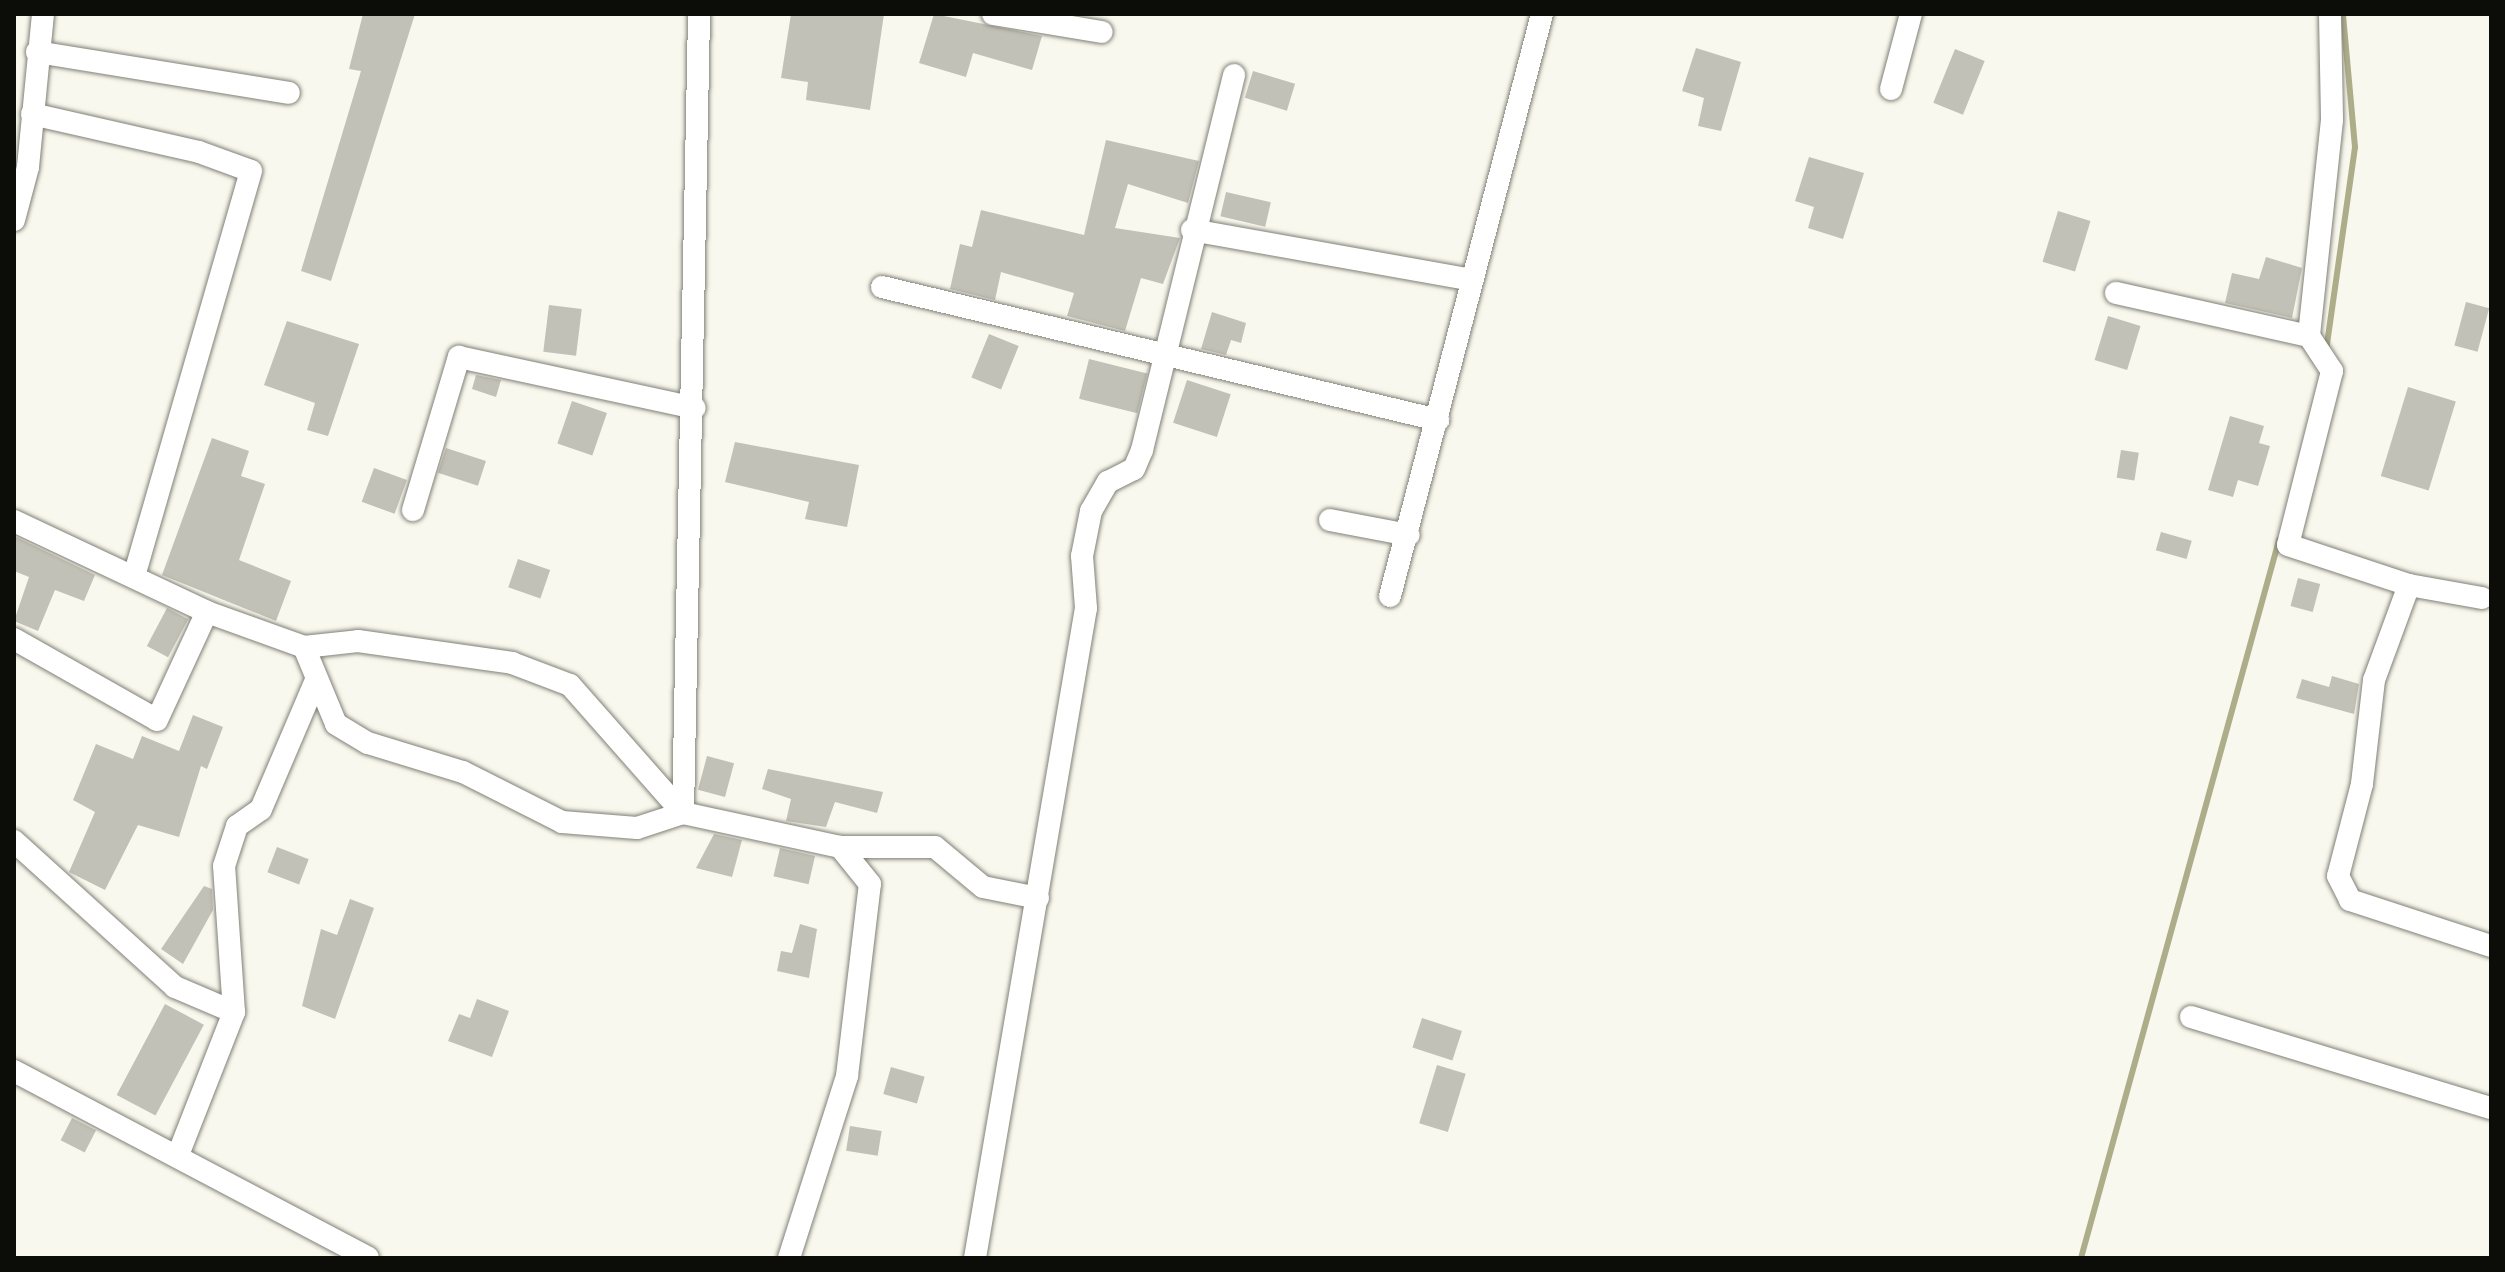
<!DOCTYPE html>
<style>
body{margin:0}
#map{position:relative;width:2505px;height:1272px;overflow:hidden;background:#f8f8ee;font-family:Cabin,sans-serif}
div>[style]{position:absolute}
.stream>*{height:6px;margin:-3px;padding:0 3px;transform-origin:3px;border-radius:3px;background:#aead8a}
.building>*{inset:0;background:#c1c1b7;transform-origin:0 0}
.roads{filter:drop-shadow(0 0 2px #808077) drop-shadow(0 0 2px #808077)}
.minor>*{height:22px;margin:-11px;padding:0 11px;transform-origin:11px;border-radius:11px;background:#fff}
span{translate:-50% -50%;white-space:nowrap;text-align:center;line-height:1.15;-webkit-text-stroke:6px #fff;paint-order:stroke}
.frame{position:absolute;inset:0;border:16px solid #0c0c09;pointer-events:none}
</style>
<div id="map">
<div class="stream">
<i style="left:2326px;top:351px;width:206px;rotate:-81.9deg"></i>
<i style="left:2355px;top:147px;width:134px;rotate:-95.2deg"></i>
<i style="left:2081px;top:1258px;width:745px;rotate:-74.58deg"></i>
</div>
<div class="building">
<i style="clip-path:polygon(363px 14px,415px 14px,331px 281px,301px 271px,361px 71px,349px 69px)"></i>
<i style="clip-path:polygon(791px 14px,884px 14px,870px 110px,806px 100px,808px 82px,781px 78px)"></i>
<i style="clip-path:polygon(934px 14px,1042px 36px,1032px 70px,973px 53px,966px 77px,919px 63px)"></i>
<i style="clip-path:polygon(1696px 48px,1741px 62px,1721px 131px,1698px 126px,1704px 98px,1682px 91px)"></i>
<i style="left:1955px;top:49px;width:32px;height:58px;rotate:22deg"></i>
<i style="left:1253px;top:71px;width:44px;height:28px;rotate:17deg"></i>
<i style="clip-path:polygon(1106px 140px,1199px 161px,1188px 203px,1128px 184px,1115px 228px,1180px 238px,1163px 284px,1141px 278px,1125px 331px,1067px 316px,1074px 293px,1001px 272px,995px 300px,950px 289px,960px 244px,972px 247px,981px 210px,1084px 235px)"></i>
<i style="clip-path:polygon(1809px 157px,1864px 173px,1843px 239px,1808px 228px,1814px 207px,1795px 201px)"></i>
<i style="left:1226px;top:192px;width:46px;height:25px;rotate:13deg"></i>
<i style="left:2058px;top:211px;width:34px;height:53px;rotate:17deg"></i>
<i style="clip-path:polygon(2266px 257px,2302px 268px,2292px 318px,2225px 303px,2232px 273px,2259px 279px)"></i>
<i style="left:2466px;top:302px;width:24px;height:45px;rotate:15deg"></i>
<i style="left:549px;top:305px;width:33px;height:47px;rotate:7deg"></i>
<i style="clip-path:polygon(1212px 312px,1246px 323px,1241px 343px,1231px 340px,1226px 355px,1201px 349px)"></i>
<i style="left:2108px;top:316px;width:34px;height:46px;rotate:17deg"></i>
<i style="clip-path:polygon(287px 321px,359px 344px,328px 436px,307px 430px,315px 403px,264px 385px)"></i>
<i style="left:989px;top:334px;width:32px;height:47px;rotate:22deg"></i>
<i style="left:1089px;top:359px;width:60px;height:41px;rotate:14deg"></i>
<i style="clip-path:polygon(476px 375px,501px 380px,496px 397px,472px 389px)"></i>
<i style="left:1187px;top:380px;width:46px;height:45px;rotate:18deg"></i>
<i style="left:2408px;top:387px;width:50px;height:93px;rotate:17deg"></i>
<i style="left:572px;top:401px;width:37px;height:45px;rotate:19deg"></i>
<i style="clip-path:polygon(2230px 416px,2264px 426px,2259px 443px,2270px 446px,2258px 486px,2238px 480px,2233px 497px,2208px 490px)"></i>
<i style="clip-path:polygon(212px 438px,249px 451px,241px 476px,265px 484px,239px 560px,291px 581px,276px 621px,162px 575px)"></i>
<i style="clip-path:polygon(735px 442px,859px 465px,847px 527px,805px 519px,809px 502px,725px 482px)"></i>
<i style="left:446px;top:448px;width:42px;height:26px;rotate:18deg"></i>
<i style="left:2121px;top:450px;width:18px;height:28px;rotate:9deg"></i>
<i style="left:374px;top:468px;width:35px;height:36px;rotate:20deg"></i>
<i style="left:2161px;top:532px;width:32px;height:19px;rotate:16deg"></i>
<i style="clip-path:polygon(14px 536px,95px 575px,84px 601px,55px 590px,38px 631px,14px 621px,29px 577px,14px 571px)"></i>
<i style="left:518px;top:559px;width:34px;height:30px;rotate:19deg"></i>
<i style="left:2298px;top:578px;width:23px;height:29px;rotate:15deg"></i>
<i style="left:167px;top:608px;width:24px;height:43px;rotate:28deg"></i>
<i style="clip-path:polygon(2332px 676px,2359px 684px,2354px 714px,2296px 698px,2302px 679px,2329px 687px)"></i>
<i style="clip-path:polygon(193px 715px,223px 727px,207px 769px,201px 766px,179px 837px,138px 825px,105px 890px,69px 872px,95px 812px,73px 800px,96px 744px,133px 759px,142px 736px,179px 751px)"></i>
<i style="left:707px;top:756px;width:28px;height:35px;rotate:15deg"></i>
<i style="clip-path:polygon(768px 769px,883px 792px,877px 813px,835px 802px,826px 827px,786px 821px,791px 799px,762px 789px)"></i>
<i style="clip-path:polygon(714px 834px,742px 840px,732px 877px,696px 868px)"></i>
<i style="left:277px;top:847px;width:34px;height:27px;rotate:21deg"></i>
<i style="left:780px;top:848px;width:36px;height:29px;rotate:13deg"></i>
<i style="clip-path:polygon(204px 886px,212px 889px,213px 910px,183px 964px,161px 949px)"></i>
<i style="clip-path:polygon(350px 899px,374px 908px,335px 1019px,302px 1006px,321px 929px,337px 935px)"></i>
<i style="clip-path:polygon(800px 924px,817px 929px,809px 978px,777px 971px,781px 951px,792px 953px)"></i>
<i style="clip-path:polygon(477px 999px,509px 1011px,492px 1057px,448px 1041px,459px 1014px,470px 1018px)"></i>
<i style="left:165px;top:1004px;width:44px;height:103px;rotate:28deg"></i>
<i style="left:1422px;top:1018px;width:42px;height:31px;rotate:18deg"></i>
<i style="left:1437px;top:1065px;width:30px;height:61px;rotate:17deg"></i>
<i style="left:891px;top:1067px;width:35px;height:28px;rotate:16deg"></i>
<i style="left:72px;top:1118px;width:27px;height:25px;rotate:27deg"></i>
<i style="left:850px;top:1126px;width:32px;height:25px;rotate:9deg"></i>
</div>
<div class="roads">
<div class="minor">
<i style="left:993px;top:14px;width:110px;rotate:9.4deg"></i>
<i style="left:2330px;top:14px;width:106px;rotate:88.9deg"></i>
<i style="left:2332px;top:120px;width:217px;rotate:96.1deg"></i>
<i style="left:2309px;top:336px;width:42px;rotate:56.7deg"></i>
<i style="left:2332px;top:371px;width:179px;rotate:104.2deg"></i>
<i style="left:2288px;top:545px;width:127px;rotate:18.3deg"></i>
<i style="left:2409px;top:585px;width:74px;rotate:10.1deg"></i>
<i style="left:37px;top:52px;width:255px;rotate:9.2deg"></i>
<i style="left:1891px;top:89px;width:78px;rotate:-75.1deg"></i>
<i style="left:32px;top:114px;width:171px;rotate:12.8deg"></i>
<i style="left:199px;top:152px;width:55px;rotate:20.1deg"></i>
<i style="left:251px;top:171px;width:422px;rotate:106.1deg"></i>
<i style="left:14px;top:220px;width:55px;rotate:-75.2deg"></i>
<i style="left:28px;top:167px;width:154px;rotate:-84.4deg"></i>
<i style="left:1192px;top:230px;width:284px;rotate:10.1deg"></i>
<i style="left:882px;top:287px;width:572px;rotate:13.45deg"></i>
<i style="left:2116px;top:293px;width:198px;rotate:12.6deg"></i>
<i style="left:413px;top:510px;width:160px;rotate:-73.3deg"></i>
<i style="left:459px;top:357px;width:241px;rotate:12.2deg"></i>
<i style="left:1330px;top:520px;width:80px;rotate:10.8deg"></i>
<i style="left:14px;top:521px;width:213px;rotate:25.2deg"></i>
<i style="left:207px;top:612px;width:103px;rotate:19.8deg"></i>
<i style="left:304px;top:647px;width:54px;rotate:-6.3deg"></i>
<i style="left:358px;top:641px;width:156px;rotate:8.1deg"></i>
<i style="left:512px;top:663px;width:62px;rotate:20.8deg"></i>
<i style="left:570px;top:685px;width:171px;rotate:48.6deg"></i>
<i style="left:683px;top:813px;width:161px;rotate:12.2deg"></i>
<i style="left:840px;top:847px;width:95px"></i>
<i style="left:935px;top:847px;width:62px;rotate:39.8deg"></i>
<i style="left:983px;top:887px;width:56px;rotate:11.3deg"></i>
<i style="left:2409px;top:585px;width:101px;rotate:110.2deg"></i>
<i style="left:2374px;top:680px;width:105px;rotate:96.6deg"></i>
<i style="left:2362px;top:784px;width:95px;rotate:104.6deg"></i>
<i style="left:2338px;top:876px;width:27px;rotate:63deg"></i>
<i style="left:2350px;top:900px;width:148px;rotate:18.1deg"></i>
<i style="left:1390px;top:596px;width:602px;rotate:-75.36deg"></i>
<i style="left:14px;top:639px;width:164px;rotate:29.5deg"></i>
<i style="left:157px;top:720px;width:119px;rotate:-65.2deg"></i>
<i style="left:304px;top:647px;width:83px;rotate:67.4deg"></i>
<i style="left:336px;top:724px;width:37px;rotate:31deg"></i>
<i style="left:368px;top:743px;width:99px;rotate:17deg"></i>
<i style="left:463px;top:772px;width:111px;rotate:26.8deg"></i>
<i style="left:562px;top:822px;width:75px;rotate:4.6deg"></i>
<i style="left:637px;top:828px;width:48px;rotate:-18.1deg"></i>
<i style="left:683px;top:813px;width:799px;rotate:-88.85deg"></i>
<i style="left:14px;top:841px;width:217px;rotate:42.2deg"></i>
<i style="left:175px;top:987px;width:64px;rotate:23deg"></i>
<i style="left:2191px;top:1017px;width:313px;rotate:16.9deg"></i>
<i style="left:14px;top:1071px;width:400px;rotate:27.8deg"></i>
<i style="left:178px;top:1155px;width:154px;rotate:-68.6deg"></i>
<i style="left:234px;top:1012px;width:146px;rotate:-93.9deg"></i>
<i style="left:224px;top:866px;width:42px;rotate:-72deg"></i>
<i style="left:237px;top:826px;width:29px;rotate:-35deg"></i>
<i style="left:261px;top:809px;width:140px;rotate:-66.9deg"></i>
<i style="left:789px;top:1258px;width:191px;rotate:-72.3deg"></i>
<i style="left:847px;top:1076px;width:193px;rotate:-83.2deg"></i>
<i style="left:870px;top:884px;width:48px;rotate:-129deg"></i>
<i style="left:975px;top:1258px;width:659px;rotate:-80.31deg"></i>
<i style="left:1086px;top:608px;width:52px;rotate:-94.4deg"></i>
<i style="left:1082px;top:556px;width:46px;rotate:-78.7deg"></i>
<i style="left:1091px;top:511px;width:34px;rotate:-60deg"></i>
<i style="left:1108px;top:482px;width:29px;rotate:-27deg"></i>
<i style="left:1134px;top:469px;width:21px;rotate:-67deg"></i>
<i style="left:1142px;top:450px;width:386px;rotate:-76.2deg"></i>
</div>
</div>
<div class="frame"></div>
</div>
